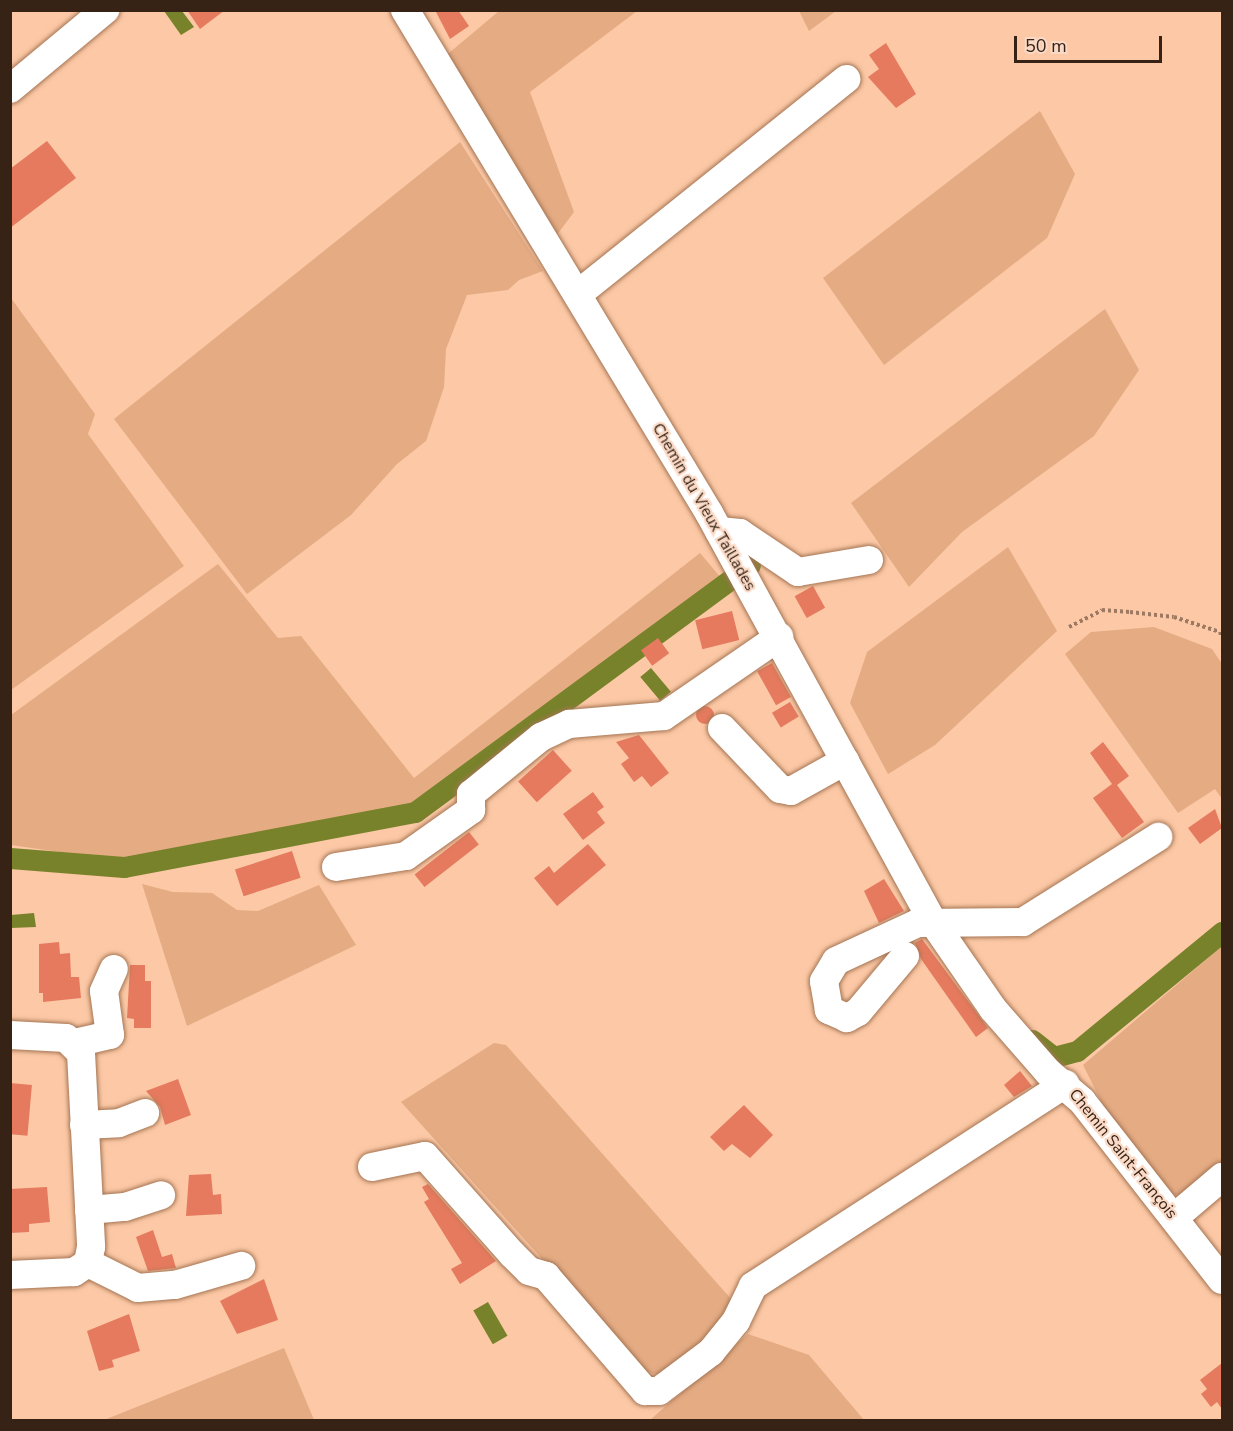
<!DOCTYPE html>
<meta charset="utf-8">
<style>
body{margin:0}
#map{position:relative;width:1233px;height:1431px;overflow:hidden;background:#fcc8a5;font-family:"Nunito Sans",sans-serif}
div>[style]{position:absolute}
.green>*{inset:0;background:#e5ac84}
.water>*{inset:0;background:#78822a;transform-origin:0 0}
.canal>*{height:21px;margin:-10.5px;padding:0 10.5px;transform-origin:10.5px;border-radius:10.5px;background:#78822a}
.building>*{inset:0;background:#e57a5e;transform-origin:0 0}
.round{border-radius:50%}
.path>*{height:4px;margin-top:-2px;transform-origin:0;background:repeating-linear-gradient(90deg,#9d7961 0 3px,transparent 0 6px)}
.roads{filter:drop-shadow(0 0 2px #a47554) drop-shadow(0 0 2px #a47554)}
.minor>*{height:28px;margin:-14px;padding:0 14px;transform-origin:14px;border-radius:14px;background:#fff}
span{translate:-50% -50%;white-space:nowrap;text-align:center;line-height:1.15;-webkit-text-stroke:4.5px #fadac6;paint-order:stroke}
.street-label{font-size:16px;color:#362316}
.frame{position:absolute;inset:0;border:12px solid #362316;pointer-events:none}
.scale{position:absolute;left:1014px;top:36px;width:148px;height:27px;box-sizing:border-box;border:3px solid #362316;border-top:0;padding-left:8px;font-size:18px;line-height:21px;white-space:nowrap;color:#362316;-webkit-text-stroke:4px #fadac6;paint-order:stroke}
</style>
<div id="map">
<div class="green">
<i style="clip-path:polygon(499px 11px,637px 11px,530px 92px,574px 212px,556px 236px,443px 58px)"></i>
<i style="clip-path:polygon(799px 11px,836px 11px,809px 31px)"></i>
<i style="clip-path:polygon(1040px 111px,1075px 174px,1047px 238px,884px 365px,823px 278px)"></i>
<i style="clip-path:polygon(460px 142px,543px 271px,519px 280px,508px 290px,467px 295px,446px 349px,444px 387px,426px 441px,397px 464px,351px 515px,247px 594px,114px 419px)"></i>
<i style="clip-path:polygon(11px 298px,95px 414px,88px 434px,184px 566px,11px 690px)"></i>
<i style="clip-path:polygon(1105px 309px,1139px 370px,1094px 436px,962px 532px,909px 587px,851px 503px)"></i>
<i style="clip-path:polygon(1008px 547px,1057px 631px,935px 745px,888px 774px,850px 703px,867px 652px)"></i>
<i style="clip-path:polygon(700px 553px,722px 579px,416px 804px,114px 860px,11px 845px,11px 715px,218px 564px,278px 638px,301px 636px,414px 778px)"></i>
<i style="clip-path:polygon(1154px 627px,1212px 649px,1222px 664px,1222px 799px,1215px 789px,1178px 813px,1065px 654px,1091px 632px)"></i>
<i style="clip-path:polygon(142px 884px,173px 892px,212px 893px,237px 910px,258px 911px,319px 885px,356px 945px,187px 1026px)"></i>
<i style="clip-path:polygon(1222px 946px,1222px 1164px,1187px 1195px,1169px 1194px,1105px 1109px,1083px 1065px)"></i>
<i style="clip-path:polygon(494px 1043px,506px 1045px,732px 1300px,707px 1340px,661px 1375px,643px 1371px,401px 1102px)"></i>
<i style="clip-path:polygon(748px 1334px,809px 1355px,864px 1420px,650px 1420px)"></i>
<i style="clip-path:polygon(284px 1348px,314px 1420px,104px 1420px)"></i>
</div>
<div class="water">
<i style="clip-path:polygon(164px 11px,182px 11px,194px 27px,181px 35px)"></i>
<i style="left:651px;top:668px;width:31px;height:14px;rotate:50deg"></i>
<i style="clip-path:polygon(34px 913px,36px 927px,11px 928px,11px 915px)"></i>
<i style="left:488px;top:1302px;width:39px;height:17px;rotate:60deg"></i>
</div>
<div class="canal">
<i style="left:10px;top:858px;width:114px;rotate:4.5deg"></i>
<i style="left:124px;top:867px;width:296px;rotate:-10.7deg"></i>
<i style="left:415px;top:812px;width:416px;rotate:-36.4deg"></i>
<i style="left:1032px;top:1040px;width:28px;rotate:38deg"></i>
<i style="left:1054px;top:1057px;width:24px;rotate:-15deg"></i>
<i style="left:1077px;top:1051px;width:188px;rotate:-39.4deg"></i>
</div>
<div class="building">
<i style="clip-path:polygon(187px 10px,225px 10px,200px 29px)"></i>
<i style="clip-path:polygon(435px 10px,458px 10px,469px 26px,450px 39px)"></i>
<i style="clip-path:polygon(886px 43px,916px 94px,896px 108px,868px 77px,879px 69px,869px 55px)"></i>
<i style="clip-path:polygon(47px 141px,76px 178px,10px 228px,10px 169px)"></i>
<i style="left:813px;top:586px;width:25px;height:21px;rotate:61deg"></i>
<i style="left:732px;top:611px;width:30px;height:38px;rotate:76deg"></i>
<i style="left:658px;top:638px;width:19px;height:21px;rotate:54deg"></i>
<i style="left:772px;top:663px;width:39px;height:17px;rotate:61deg"></i>
<i style="left:790px;top:702px;width:17px;height:21px;rotate:59deg"></i>
<i class="round" style="left:696px;top:706px;width:18px;height:18px"></i>
<i style="clip-path:polygon(639px 735px,669px 773px,651px 787px,642px 776px,634px 782px,621px 764px,629px 758px,616px 742px)"></i>
<i style="clip-path:polygon(1103px 742px,1129px 776px,1117px 785px,1144px 822px,1122px 838px,1093px 798px,1112px 784px,1090px 753px)"></i>
<i style="left:553px;top:750px;width:28px;height:47px;rotate:48deg"></i>
<i style="clip-path:polygon(593px 792px,604px 807px,597px 812px,605px 823px,583px 840px,563px 814px)"></i>
<i style="clip-path:polygon(1215px 809px,1222px 828px,1200px 844px,1188px 828px)"></i>
<i style="left:469px;top:832px;width:16px;height:69px;rotate:52deg"></i>
<i style="clip-path:polygon(588px 844px,606px 865px,557px 906px,534px 878px,549px 866px,554px 873px)"></i>
<i style="left:292px;top:851px;width:28px;height:60px;rotate:72deg"></i>
<i style="clip-path:polygon(884px 879px,904px 911px,879px 923px,864px 891px)"></i>
<i style="clip-path:polygon(922px 939px,988px 1028px,976px 1037px,921px 959px,915px 943px)"></i>
<i style="clip-path:polygon(59px 942px,60px 954px,70px 953px,71px 977px,79px 977px,81px 998px,43px 1002px,43px 993px,39px 993px,39px 944px)"></i>
<i style="clip-path:polygon(130px 965px,145px 965px,145px 981px,151px 981px,151px 1028px,134px 1028px,134px 1019px,127px 1018px)"></i>
<i style="clip-path:polygon(1020px 1071px,1032px 1086px,1014px 1097px,1004px 1085px)"></i>
<i style="clip-path:polygon(178px 1079px,191px 1115px,165px 1125px,160px 1107px,146px 1091px)"></i>
<i style="left:10px;top:1083px;width:22px;height:51px;rotate:5deg"></i>
<i style="clip-path:polygon(744px 1105px,773px 1135px,750px 1158px,732px 1144px,724px 1151px,710px 1137px)"></i>
<i style="clip-path:polygon(211px 1174px,213px 1195px,221px 1194px,222px 1214px,186px 1216px,189px 1175px)"></i>
<i style="clip-path:polygon(428px 1184px,496px 1261px,460px 1284px,451px 1269px,462px 1263px,424px 1202px,429px 1199px,422px 1187px)"></i>
<i style="clip-path:polygon(47px 1187px,50px 1222px,29px 1224px,29px 1232px,10px 1233px,10px 1189px)"></i>
<i style="clip-path:polygon(153px 1230px,162px 1257px,172px 1254px,176px 1268px,148px 1271px,136px 1237px)"></i>
<i style="clip-path:polygon(264px 1279px,278px 1320px,237px 1334px,220px 1301px)"></i>
<i style="clip-path:polygon(129px 1314px,140px 1351px,112px 1360px,114px 1367px,99px 1371px,87px 1331px)"></i>
<i style="clip-path:polygon(1222px 1363px,1222px 1409px,1217px 1402px,1211px 1407px,1201px 1394px,1207px 1389px,1200px 1380px)"></i>
</div>
<div class="path">
<i style="left:1069px;top:627px;width:37px;rotate:-27deg"></i>
<i style="left:1102px;top:610px;width:28px;rotate:4deg"></i>
<i style="left:1130px;top:612px;width:44px;rotate:6.5deg"></i>
<i style="left:1174px;top:617px;width:48px;rotate:18.1deg"></i>
<i style="left:1220px;top:632px;width:6px;rotate:72deg"></i>
</div>
<div class="roads">
<div class="minor">
<i style="left:405px;top:10px;width:588px;rotate:58.85deg"></i>
<i style="left:709px;top:513px;width:466px;rotate:61.3deg"></i>
<i style="left:933px;top:922px;width:106px;rotate:55.4deg"></i>
<i style="left:993px;top:1009px;width:84px;rotate:48.9deg"></i>
<i style="left:1048px;top:1072px;width:45px;rotate:40.5deg"></i>
<i style="left:1082px;top:1101px;width:227px;rotate:52deg"></i>
<i style="left:10px;top:89px;width:124px;rotate:-39.7deg"></i>
<i style="left:578px;top:294px;width:344px;rotate:-38.7deg"></i>
<i style="left:719px;top:531px;width:21px;rotate:5deg"></i>
<i style="left:740px;top:533px;width:70px;rotate:33.9deg"></i>
<i style="left:798px;top:572px;width:72px;rotate:-9.6deg"></i>
<i style="left:722px;top:728px;width:84px;rotate:46.4deg"></i>
<i style="left:780px;top:789px;width:11px;rotate:10deg"></i>
<i style="left:791px;top:791px;width:62px;rotate:-29.1deg"></i>
<i style="left:336px;top:867px;width:71px;rotate:-8.9deg"></i>
<i style="left:406px;top:856px;width:80px;rotate:-35.3deg"></i>
<i style="left:471px;top:810px;width:16px;rotate:-90deg"></i>
<i style="left:471px;top:794px;width:90px;rotate:-39.2deg"></i>
<i style="left:541px;top:737px;width:31px;rotate:-25deg"></i>
<i style="left:569px;top:724px;width:95px;rotate:-4.8deg"></i>
<i style="left:664px;top:716px;width:140px;rotate:-34.5deg"></i>
<i style="left:905px;top:956px;width:73px;rotate:130deg"></i>
<i style="left:858px;top:1012px;width:13px;rotate:151deg"></i>
<i style="left:847px;top:1018px;width:20px;rotate:-156deg"></i>
<i style="left:829px;top:1010px;width:29px;rotate:-100deg"></i>
<i style="left:824px;top:981px;width:23px;rotate:-59deg"></i>
<i style="left:836px;top:961px;width:90px;rotate:-24.9deg"></i>
<i style="left:918px;top:923px;width:105px;rotate:-0.5deg"></i>
<i style="left:1023px;top:922px;width:160px;rotate:-32.2deg"></i>
<i style="left:10px;top:1035px;width:56px;rotate:3.1deg"></i>
<i style="left:66px;top:1038px;width:21px;rotate:45deg"></i>
<i style="left:81px;top:1053px;width:194px;rotate:87deg"></i>
<i style="left:91px;top:1247px;width:16px;rotate:101deg"></i>
<i style="left:88px;top:1263px;width:17px;rotate:147deg"></i>
<i style="left:74px;top:1272px;width:64px;rotate:177.3deg"></i>
<i style="left:75px;top:1043px;width:36px;rotate:-13deg"></i>
<i style="left:110px;top:1035px;width:44px;rotate:-97.8deg"></i>
<i style="left:104px;top:991px;width:24px;rotate:-66deg"></i>
<i style="left:84px;top:1125px;width:35px;rotate:-3deg"></i>
<i style="left:119px;top:1123px;width:28px;rotate:-21deg"></i>
<i style="left:372px;top:1167px;width:54px;rotate:-11.7deg"></i>
<i style="left:425px;top:1156px;width:131px;rotate:48.4deg"></i>
<i style="left:512px;top:1254px;width:24px;rotate:45deg"></i>
<i style="left:529px;top:1271px;width:18px;rotate:16deg"></i>
<i style="left:546px;top:1276px;width:152px;rotate:49.3deg"></i>
<i style="left:645px;top:1391px;width:14px"></i>
<i style="left:659px;top:1391px;width:65px;rotate:-36.9deg"></i>
<i style="left:711px;top:1352px;width:40px;rotate:-51deg"></i>
<i style="left:736px;top:1321px;width:39px;rotate:-64deg"></i>
<i style="left:753px;top:1286px;width:372px;rotate:-32.9deg"></i>
<i style="left:89px;top:1210px;width:36px;rotate:-5deg"></i>
<i style="left:125px;top:1207px;width:38px;rotate:-18deg"></i>
<i style="left:1175px;top:1217px;width:62px;rotate:-40.4deg"></i>
<i style="left:88px;top:1263px;width:56px;rotate:26.6deg"></i>
<i style="left:138px;top:1288px;width:37px;rotate:-5deg"></i>
<i style="left:175px;top:1285px;width:69px;rotate:-16.1deg"></i>
</div>
</div>
<div class="street-label">
<span style="left:704px;top:507px;rotate:60deg">Chemin du Vieux Taillades</span>
<span style="left:1123px;top:1154px;rotate:51deg">Chemin Saint-François</span>
</div>
<div class="frame"></div>
<div class="scale">50 m</div>
</div>
